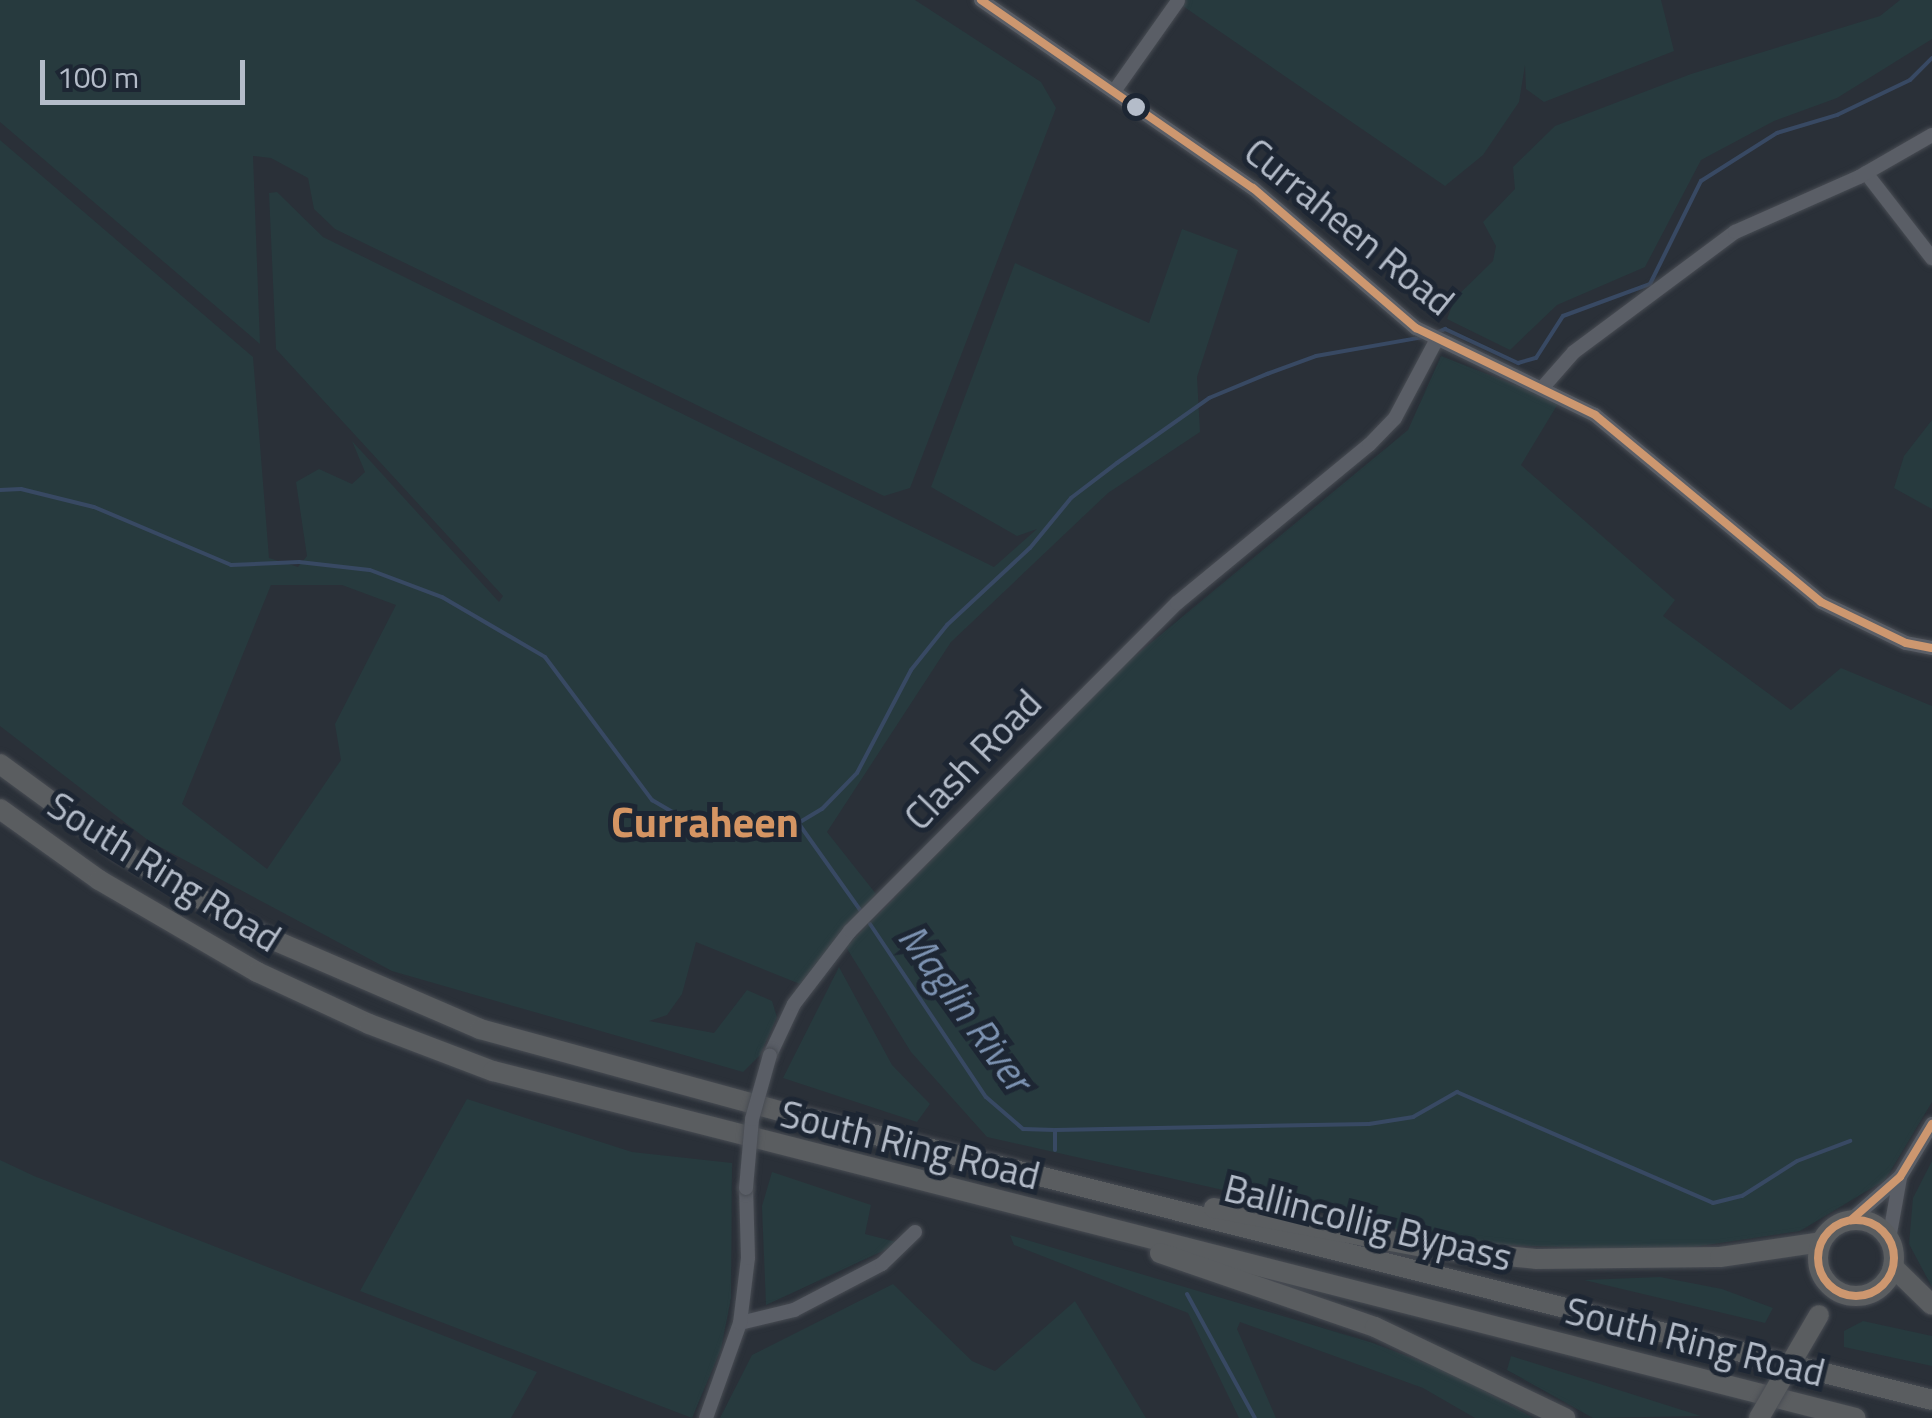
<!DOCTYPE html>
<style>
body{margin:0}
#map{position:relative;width:1932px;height:1418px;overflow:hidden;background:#2a3038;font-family:"Titillium Web",sans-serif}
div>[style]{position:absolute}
.green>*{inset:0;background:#273a3e}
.stream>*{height:4px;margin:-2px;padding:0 2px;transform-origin:2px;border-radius:2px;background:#384963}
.roads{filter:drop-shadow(0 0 2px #484c53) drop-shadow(0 0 2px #484c53)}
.minor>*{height:14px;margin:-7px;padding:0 7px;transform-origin:7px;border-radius:7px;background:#5a5e66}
.highway>*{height:20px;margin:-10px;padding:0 10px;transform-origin:10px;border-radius:10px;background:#5a5d60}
.highway>.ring{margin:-10px;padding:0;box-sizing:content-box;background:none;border:20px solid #5a5d60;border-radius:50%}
.bridges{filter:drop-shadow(0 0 2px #484c53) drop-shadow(0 0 2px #484c53)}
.minor-bridge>*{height:14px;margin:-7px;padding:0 7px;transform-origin:7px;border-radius:7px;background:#5a5e66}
.highway-bridge>*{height:20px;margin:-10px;padding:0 10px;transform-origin:10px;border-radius:10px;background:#5a5d60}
.bus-1>*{height:8px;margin:-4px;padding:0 4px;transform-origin:4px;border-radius:4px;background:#cd976f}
.bus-1>.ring{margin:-4px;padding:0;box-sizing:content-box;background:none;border:8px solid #cd976f;border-radius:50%}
.dots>*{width:28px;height:28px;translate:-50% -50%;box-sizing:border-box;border:5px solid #1d2633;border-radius:50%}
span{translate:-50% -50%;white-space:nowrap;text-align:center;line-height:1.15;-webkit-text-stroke:10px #1d2633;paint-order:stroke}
.street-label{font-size:38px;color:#b4bcc9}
.water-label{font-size:40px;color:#7c92b1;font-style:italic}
.quarter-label{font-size:42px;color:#d59563;font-weight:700}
.scale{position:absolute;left:40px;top:60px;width:205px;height:45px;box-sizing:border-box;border:5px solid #b4bcc9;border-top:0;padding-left:12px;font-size:30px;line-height:35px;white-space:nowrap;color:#b4bcc9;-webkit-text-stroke:8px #1d2633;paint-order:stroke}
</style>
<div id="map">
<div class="green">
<i style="clip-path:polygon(0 0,915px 0,1041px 82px,1056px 108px,910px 488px,884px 496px,335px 229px,314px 209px,308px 178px,271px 158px,253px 156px,260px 344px,0 122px)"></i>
<i style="clip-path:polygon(1174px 0,1661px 0,1674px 51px,1544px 102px,1526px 89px,1525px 65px,1519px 102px,1483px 155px,1445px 186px)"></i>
<i style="clip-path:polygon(1900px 0,1932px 0,1932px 39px,1837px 98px,1774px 121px,1701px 160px,1645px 267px,1557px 305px,1510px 350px,1447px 319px,1455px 298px,1493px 261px,1496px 246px,1483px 222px,1515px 189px,1513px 167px,1555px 126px,1691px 74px,1880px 16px)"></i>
<i style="clip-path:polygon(evenodd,0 140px,253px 357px,269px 558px,298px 567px,307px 556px,296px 482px,319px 469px,352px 484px,365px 472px,352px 441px,499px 602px,503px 596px,276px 349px,269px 193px,277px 192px,323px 237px,994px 567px,1037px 529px,1017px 536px,931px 487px,1015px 263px,1149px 323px,1182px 229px,1238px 250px,1197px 377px,1200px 432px,1108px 493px,951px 642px,827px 832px,876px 894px,800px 984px,696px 942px,682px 994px,667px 1015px,649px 1021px,714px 1033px,747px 990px,772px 1001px,777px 1017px,760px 1055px,743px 1072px,392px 971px,149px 841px,0 726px,0 140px,271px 585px,342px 585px,396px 605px,335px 724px,341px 760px,267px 869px,182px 804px,271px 585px)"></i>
<i style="clip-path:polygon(1441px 356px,1559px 402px,1521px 465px,1675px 600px,1663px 616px,1791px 710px,1841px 668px,1932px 706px,1932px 1102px,1885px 1180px,1800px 1231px,1673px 1250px,1464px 1244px,987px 1137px,911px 1052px,846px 947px,1123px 666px,1408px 430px)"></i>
<i style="clip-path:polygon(1932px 420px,1932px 509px,1894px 488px,1904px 456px)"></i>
<i style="clip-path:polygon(839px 967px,892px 1065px,930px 1104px,917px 1122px,783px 1078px)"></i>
<i style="clip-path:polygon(467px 1099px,632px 1152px,732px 1163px,731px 1298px,721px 1349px,692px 1418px,360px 1291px)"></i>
<i style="clip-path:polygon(0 1160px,34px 1176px,537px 1372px,511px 1418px,0 1418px)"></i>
<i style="clip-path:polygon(1932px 1161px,1932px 1287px,1909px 1244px,1913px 1198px)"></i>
<i style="clip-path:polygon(772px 1172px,871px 1205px,865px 1234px,900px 1243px,766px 1305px,762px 1206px)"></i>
<i style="clip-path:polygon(1010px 1235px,1373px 1343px,1456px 1375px,1533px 1418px,1475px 1418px,1423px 1388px,1240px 1322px,1237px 1329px,1276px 1418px,1239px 1418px,1188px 1313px,1014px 1245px)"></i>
<i style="clip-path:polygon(1660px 1277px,1722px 1289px,1773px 1308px,1765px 1323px,1584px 1280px)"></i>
<i style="clip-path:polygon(893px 1284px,972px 1361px,995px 1371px,1075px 1301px,1146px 1418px,720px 1418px,752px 1355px)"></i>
<i style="clip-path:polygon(1863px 1321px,1932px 1336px,1932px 1366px,1844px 1347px,1844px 1331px)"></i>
<i style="clip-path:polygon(1511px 1356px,1701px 1416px,1593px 1418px,1507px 1370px)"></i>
</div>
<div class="stream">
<i style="left:1438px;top:332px;width:8px;rotate:-23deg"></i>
<i style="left:1445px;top:329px;width:81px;rotate:25deg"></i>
<i style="left:1518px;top:363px;width:19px;rotate:-16deg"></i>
<i style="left:1536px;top:358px;width:50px;rotate:-57.3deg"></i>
<i style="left:1563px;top:316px;width:93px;rotate:-20.2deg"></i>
<i style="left:1650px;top:284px;width:115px;rotate:-63.7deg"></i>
<i style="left:1701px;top:181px;width:90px;rotate:-32.3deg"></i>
<i style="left:1777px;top:133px;width:63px;rotate:-16.7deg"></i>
<i style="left:1837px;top:115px;width:81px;rotate:-25.6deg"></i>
<i style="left:1910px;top:80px;width:31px;rotate:-45deg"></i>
<i style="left:0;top:490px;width:21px;rotate:-3deg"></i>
<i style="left:21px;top:489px;width:75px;rotate:13.9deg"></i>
<i style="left:94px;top:507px;width:149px;rotate:22.9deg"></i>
<i style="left:231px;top:565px;width:68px;rotate:-2.5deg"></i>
<i style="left:299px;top:562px;width:71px;rotate:6.4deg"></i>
<i style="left:370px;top:570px;width:77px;rotate:20.6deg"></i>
<i style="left:442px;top:597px;width:119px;rotate:30.2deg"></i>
<i style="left:545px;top:657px;width:179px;rotate:53.2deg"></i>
<i style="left:652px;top:800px;width:53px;rotate:30.4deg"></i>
<i style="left:698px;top:827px;width:44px;rotate:13.1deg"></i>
<i style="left:741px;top:837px;width:50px;rotate:-10.4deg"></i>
<i style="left:790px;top:828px;width:37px;rotate:-31deg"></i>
<i style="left:822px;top:809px;width:50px;rotate:-45.8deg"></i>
<i style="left:857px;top:773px;width:116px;rotate:-62.3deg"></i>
<i style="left:911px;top:670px;width:58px;rotate:-51.3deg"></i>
<i style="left:947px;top:625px;width:113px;rotate:-42.9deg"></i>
<i style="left:1030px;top:548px;width:65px;rotate:-50.6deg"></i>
<i style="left:1071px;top:498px;width:58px;rotate:-37.3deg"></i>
<i style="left:1117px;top:463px;width:113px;rotate:-35.2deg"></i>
<i style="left:1209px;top:398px;width:63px;rotate:-22.5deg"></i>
<i style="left:1267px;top:374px;width:52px;rotate:-20.2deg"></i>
<i style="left:1316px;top:356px;width:110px;rotate:-10deg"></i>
<i style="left:799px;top:824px;width:110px;rotate:54.6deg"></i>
<i style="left:870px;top:924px;width:208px;rotate:56.2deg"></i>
<i style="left:986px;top:1097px;width:49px;rotate:40.9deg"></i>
<i style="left:1023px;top:1129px;width:32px;rotate:2deg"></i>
<i style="left:1055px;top:1130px;width:20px;rotate:90deg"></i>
<i style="left:1055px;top:1130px;width:314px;rotate:-1.1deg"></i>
<i style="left:1369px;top:1124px;width:45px;rotate:-9deg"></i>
<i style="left:1413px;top:1117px;width:51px;rotate:-29.6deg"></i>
<i style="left:1457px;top:1092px;width:279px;rotate:23.4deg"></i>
<i style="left:1713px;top:1203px;width:30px;rotate:-14deg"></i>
<i style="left:1742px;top:1196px;width:65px;rotate:-32.5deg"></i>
<i style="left:1797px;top:1161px;width:57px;rotate:-20.7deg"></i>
<i style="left:1187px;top:1294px;width:141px;rotate:61.3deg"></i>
</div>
<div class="roads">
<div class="minor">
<i style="left:981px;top:0;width:331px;rotate:34.7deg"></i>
<i style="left:1253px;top:188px;width:215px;rotate:40.7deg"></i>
<i style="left:1416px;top:328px;width:199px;rotate:25.9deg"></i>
<i style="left:1595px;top:415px;width:293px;rotate:39.6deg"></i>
<i style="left:1821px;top:602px;width:94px;rotate:25.8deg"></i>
<i style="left:1906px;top:643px;width:26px;rotate:11deg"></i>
<i style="left:1115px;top:90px;width:109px;rotate:-54.7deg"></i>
<i style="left:1866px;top:173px;width:108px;rotate:52.2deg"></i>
<i style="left:1544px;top:386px;width:45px;rotate:-48.6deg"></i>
<i style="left:1574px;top:352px;width:201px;rotate:-36.7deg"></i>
<i style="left:1735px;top:232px;width:136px;rotate:-23.9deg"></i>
<i style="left:1859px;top:177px;width:84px;rotate:-29.9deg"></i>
<i style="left:770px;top:1055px;width:56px;rotate:-64.8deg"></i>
<i style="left:794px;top:1004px;width:92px;rotate:-52.5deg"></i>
<i style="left:850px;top:931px;width:463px;rotate:-45.1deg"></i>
<i style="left:1177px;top:603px;width:249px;rotate:-39.5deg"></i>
<i style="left:1369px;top:445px;width:37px;rotate:-46deg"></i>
<i style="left:1395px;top:418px;width:87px;rotate:-62deg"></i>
<i style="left:1851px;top:1220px;width:65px;rotate:-41.3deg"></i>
<i style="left:1900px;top:1177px;width:62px;rotate:-58.9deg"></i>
<i style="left:1889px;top:1239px;width:62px;rotate:-79.8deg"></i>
<i style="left:740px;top:1323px;width:56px;rotate:-13.5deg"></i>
<i style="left:794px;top:1310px;width:99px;rotate:-27.6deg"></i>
<i style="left:882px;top:1264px;width:46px;rotate:-44.1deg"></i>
<i style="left:706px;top:1418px;width:101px;rotate:-70.3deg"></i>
<i style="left:740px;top:1323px;width:65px;rotate:-83deg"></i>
<i style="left:748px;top:1258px;width:70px;rotate:-91.6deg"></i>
</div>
<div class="highway">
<i style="left:0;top:764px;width:147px;rotate:36.2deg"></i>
<i style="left:119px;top:851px;width:166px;rotate:30.4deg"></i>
<i style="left:262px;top:935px;width:237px;rotate:23.3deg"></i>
<i style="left:480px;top:1029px;width:319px;rotate:15.3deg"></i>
<i style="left:788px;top:1113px;width:1179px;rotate:14.08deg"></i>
<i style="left:0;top:809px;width:122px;rotate:35.6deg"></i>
<i style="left:99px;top:880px;width:183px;rotate:30.2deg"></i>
<i style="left:257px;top:972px;width:123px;rotate:24.9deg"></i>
<i style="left:369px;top:1024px;width:133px;rotate:20.8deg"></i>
<i style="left:493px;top:1071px;width:1406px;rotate:14.29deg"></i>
<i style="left:1214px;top:1208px;width:223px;rotate:10.6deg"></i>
<i style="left:1433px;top:1249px;width:103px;rotate:5.5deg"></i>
<i style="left:1536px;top:1259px;width:184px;rotate:-0.6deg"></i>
<i style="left:1720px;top:1257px;width:102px;rotate:-8.4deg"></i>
<i class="ring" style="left:1818px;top:1220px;width:56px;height:56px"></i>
<i style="left:1160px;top:1253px;width:227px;rotate:19deg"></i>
<i style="left:1375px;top:1327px;width:211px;rotate:25.6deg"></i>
<i style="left:1893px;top:1267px;width:54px;rotate:44.3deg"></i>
</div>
</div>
<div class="bridges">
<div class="minor-bridge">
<i style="left:746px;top:1188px;width:69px;rotate:-85deg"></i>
<i style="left:752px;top:1119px;width:66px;rotate:-74.3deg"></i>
</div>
<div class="highway-bridge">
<i style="left:1759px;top:1418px;width:119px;rotate:-59.8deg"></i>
</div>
</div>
<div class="bus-1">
<i style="left:981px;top:0;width:331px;rotate:34.7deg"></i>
<i style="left:1253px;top:188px;width:215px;rotate:40.7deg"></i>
<i style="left:1416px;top:328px;width:199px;rotate:25.9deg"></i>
<i style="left:1595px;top:415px;width:293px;rotate:39.6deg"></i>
<i style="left:1821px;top:602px;width:94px;rotate:25.8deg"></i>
<i style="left:1906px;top:643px;width:26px;rotate:11deg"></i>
<i class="ring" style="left:1818px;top:1220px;width:68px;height:68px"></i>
<i style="left:1851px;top:1220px;width:65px;rotate:-41.3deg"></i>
<i style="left:1900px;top:1177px;width:62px;rotate:-58.9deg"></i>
</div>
<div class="dots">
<i style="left:1136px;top:107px;background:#b4bcc9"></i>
</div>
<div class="street-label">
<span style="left:1349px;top:227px;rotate:39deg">Curraheen Road</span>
<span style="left:973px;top:760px;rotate:-46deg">Clash Road</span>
<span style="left:164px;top:872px;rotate:32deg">South Ring Road</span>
<span style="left:910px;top:1145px;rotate:14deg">South Ring Road</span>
<span style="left:1368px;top:1223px;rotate:14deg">Ballincollig Bypass</span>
<span style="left:1695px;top:1342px;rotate:14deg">South Ring Road</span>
</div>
<div class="water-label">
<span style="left:965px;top:1008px;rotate:54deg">Maglin River</span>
</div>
<div class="quarter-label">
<span style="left:705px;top:821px">Curraheen</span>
</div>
<div class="scale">100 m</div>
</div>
